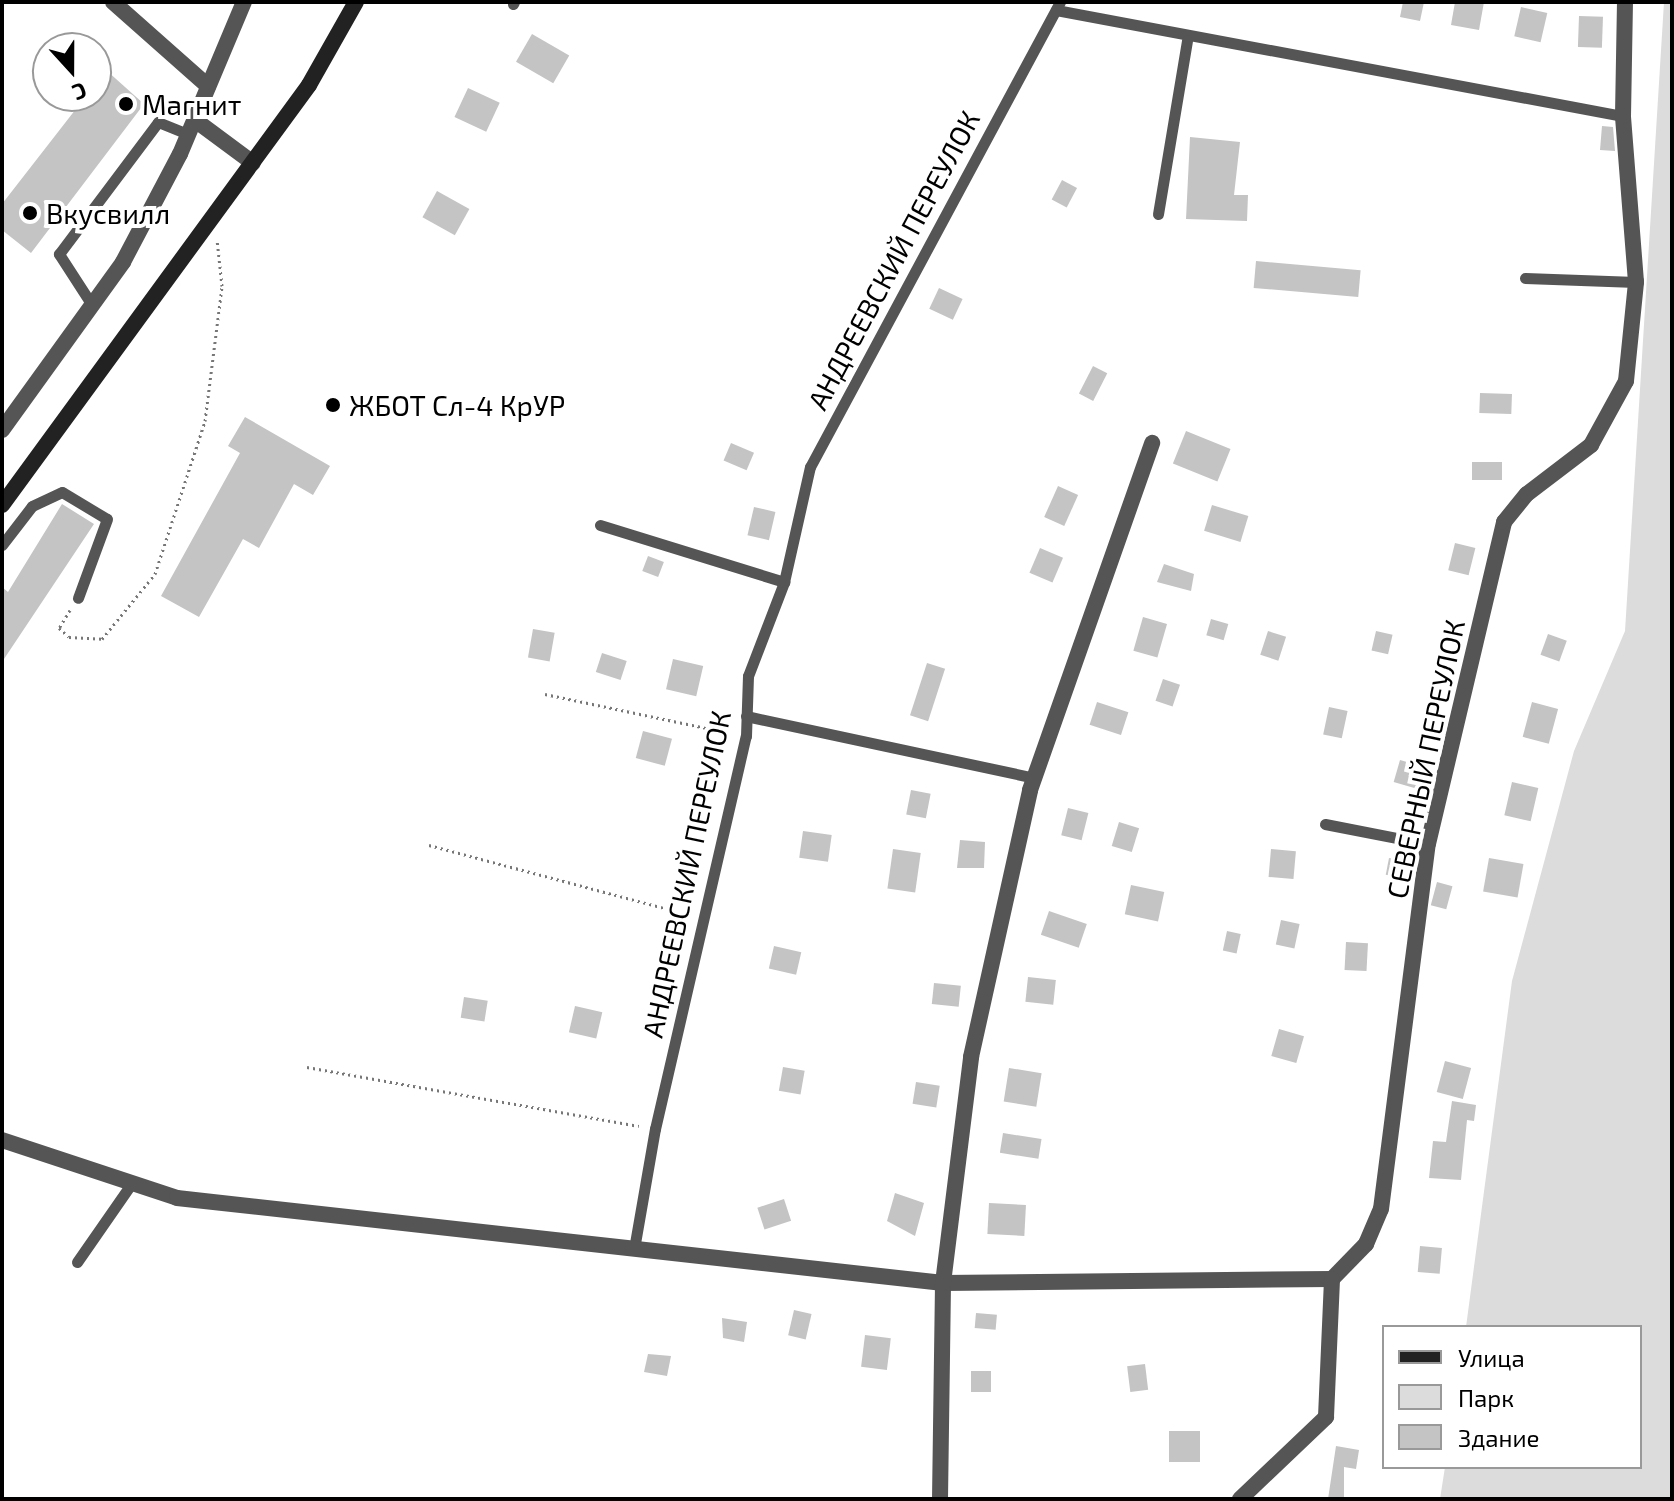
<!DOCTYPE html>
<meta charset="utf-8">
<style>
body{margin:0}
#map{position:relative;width:1674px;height:1501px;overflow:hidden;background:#fff;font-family:"Exo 2",sans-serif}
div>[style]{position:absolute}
.green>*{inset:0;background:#dcdcdc}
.building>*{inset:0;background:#c4c4c4;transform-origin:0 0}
.path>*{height:3px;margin-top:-1.5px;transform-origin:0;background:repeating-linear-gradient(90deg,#777 0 2px,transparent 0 6px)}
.service>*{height:11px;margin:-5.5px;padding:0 5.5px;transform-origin:5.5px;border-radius:5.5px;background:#555}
.minor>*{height:16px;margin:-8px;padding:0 8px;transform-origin:8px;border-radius:8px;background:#555}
.secondary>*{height:16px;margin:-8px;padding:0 8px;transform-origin:8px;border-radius:8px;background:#222}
.dots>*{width:22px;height:22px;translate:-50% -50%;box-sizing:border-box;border:4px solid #fff;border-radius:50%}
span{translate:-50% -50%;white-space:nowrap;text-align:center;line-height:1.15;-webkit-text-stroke:8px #fff;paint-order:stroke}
.poi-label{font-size:28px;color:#000}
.left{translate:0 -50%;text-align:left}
.street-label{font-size:28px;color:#000}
.frame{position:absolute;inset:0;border:4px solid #000;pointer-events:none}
.legend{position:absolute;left:1382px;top:1325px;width:260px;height:144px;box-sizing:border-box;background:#fff;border:2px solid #999;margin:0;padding:10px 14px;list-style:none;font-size:24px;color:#000}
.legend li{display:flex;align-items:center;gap:16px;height:40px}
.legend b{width:40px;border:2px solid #999}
.north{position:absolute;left:32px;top:32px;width:80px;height:80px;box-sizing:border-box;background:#fff;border:2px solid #999;border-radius:50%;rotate:159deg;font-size:22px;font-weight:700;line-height:32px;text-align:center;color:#000}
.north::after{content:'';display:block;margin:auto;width:28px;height:36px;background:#000;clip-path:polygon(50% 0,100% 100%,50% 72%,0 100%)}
</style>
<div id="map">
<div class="green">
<i style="clip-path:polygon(1664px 2px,1672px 2px,1672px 1499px,1440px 1499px,1445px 1467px,1640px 1467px,1640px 1327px,1466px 1327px,1512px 981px,1574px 751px,1625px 631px)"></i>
</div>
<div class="building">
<i style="clip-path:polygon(1403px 2px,1424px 2px,1420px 21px,1400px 17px)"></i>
<i style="clip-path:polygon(1455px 2px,1484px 2px,1479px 30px,1451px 25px)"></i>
<i style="left:1521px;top:7px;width:27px;height:30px;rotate:13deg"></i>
<i style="left:1579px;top:16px;width:24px;height:31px;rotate:2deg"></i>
<i style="left:532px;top:34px;width:43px;height:32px;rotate:30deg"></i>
<i style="clip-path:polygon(106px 70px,144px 104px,31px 253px,2px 230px,2px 204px,86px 96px,96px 96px)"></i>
<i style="left:468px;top:88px;width:35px;height:32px;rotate:25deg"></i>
<i style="clip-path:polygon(1602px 126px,1613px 127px,1615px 151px,1600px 150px)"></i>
<i style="clip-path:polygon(1190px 137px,1240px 142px,1234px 195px,1248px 195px,1247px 221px,1186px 219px)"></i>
<i style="left:1062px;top:180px;width:17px;height:22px;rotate:28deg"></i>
<i style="left:437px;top:191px;width:37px;height:30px;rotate:29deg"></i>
<i style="left:1256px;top:261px;width:105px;height:27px;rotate:5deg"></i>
<i style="left:939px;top:288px;width:26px;height:23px;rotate:25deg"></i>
<i style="left:1093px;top:366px;width:16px;height:31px;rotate:27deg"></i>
<i style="left:1480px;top:393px;width:32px;height:20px;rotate:2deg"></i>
<i style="clip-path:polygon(245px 417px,330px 466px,313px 495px,294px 484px,259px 548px,243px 539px,199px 617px,161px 596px,240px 453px,228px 446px)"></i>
<i style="left:1186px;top:431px;width:48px;height:35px;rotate:22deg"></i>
<i style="left:731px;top:443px;width:25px;height:19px;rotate:23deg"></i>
<i style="left:1472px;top:462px;width:30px;height:18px"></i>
<i style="left:1058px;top:486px;width:22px;height:34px;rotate:24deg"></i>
<i style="clip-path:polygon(62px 504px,94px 524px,2px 662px,2px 587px,8px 592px)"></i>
<i style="left:1212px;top:505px;width:38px;height:27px;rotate:17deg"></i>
<i style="left:754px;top:507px;width:22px;height:29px;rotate:13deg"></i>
<i style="left:1455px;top:543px;width:21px;height:28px;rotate:14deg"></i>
<i style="left:1040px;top:548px;width:25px;height:27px;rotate:23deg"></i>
<i style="left:648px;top:556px;width:17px;height:16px;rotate:21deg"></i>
<i style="clip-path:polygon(1164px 564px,1194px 574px,1191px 591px,1157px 582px)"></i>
<i style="left:1143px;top:617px;width:25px;height:35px;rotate:16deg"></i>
<i style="left:1211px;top:619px;width:18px;height:17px;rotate:16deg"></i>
<i style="left:533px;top:629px;width:22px;height:29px;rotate:10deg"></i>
<i style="left:1268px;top:631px;width:19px;height:25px;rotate:18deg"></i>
<i style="left:1376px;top:631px;width:17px;height:20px;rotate:13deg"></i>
<i style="left:1548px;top:634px;width:20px;height:22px;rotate:20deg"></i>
<i style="left:602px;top:653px;width:26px;height:20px;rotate:18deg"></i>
<i style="left:673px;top:659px;width:31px;height:31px;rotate:13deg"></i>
<i style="left:927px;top:663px;width:19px;height:55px;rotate:18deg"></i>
<i style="left:1163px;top:679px;width:18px;height:23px;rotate:19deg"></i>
<i style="left:1097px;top:702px;width:33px;height:24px;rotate:18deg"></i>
<i style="left:1532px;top:702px;width:27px;height:36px;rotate:15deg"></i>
<i style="left:1329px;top:707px;width:19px;height:28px;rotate:12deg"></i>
<i style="left:643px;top:731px;width:30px;height:28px;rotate:15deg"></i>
<i style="left:1400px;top:760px;width:25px;height:23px;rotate:16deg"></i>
<i style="left:1512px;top:782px;width:27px;height:34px;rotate:13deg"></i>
<i style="left:911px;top:790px;width:20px;height:25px;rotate:11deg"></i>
<i style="left:1068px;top:808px;width:21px;height:28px;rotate:14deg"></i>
<i style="left:1119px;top:822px;width:21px;height:25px;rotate:17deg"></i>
<i style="left:803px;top:831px;width:29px;height:27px;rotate:8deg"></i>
<i style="clip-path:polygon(960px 840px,985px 842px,984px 868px,957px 868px)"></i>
<i style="left:893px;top:849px;width:28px;height:40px;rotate:8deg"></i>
<i style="left:1271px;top:849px;width:25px;height:28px;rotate:5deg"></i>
<i style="left:1389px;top:858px;width:15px;height:17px;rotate:11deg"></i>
<i style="left:1489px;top:858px;width:35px;height:34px;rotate:10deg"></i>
<i style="left:1437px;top:882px;width:16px;height:24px;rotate:15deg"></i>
<i style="left:1131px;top:885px;width:34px;height:30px;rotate:12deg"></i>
<i style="left:1049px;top:911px;width:40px;height:25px;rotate:19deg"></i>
<i style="left:1281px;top:920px;width:19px;height:25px;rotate:12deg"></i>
<i style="left:1227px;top:931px;width:14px;height:20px;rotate:12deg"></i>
<i style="left:1346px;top:942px;width:22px;height:28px;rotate:3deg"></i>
<i style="left:774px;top:946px;width:28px;height:23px;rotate:13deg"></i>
<i style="left:1028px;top:977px;width:28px;height:25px;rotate:6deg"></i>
<i style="left:934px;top:983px;width:27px;height:21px;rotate:6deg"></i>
<i style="left:464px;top:997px;width:24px;height:21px;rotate:9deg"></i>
<i style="left:575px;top:1006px;width:28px;height:27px;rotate:13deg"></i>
<i style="left:1279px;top:1029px;width:26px;height:28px;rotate:16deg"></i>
<i style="left:1445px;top:1061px;width:27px;height:32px;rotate:15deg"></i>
<i style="left:783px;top:1067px;width:22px;height:24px;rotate:10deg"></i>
<i style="left:1009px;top:1068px;width:33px;height:34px;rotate:9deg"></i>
<i style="left:916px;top:1082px;width:24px;height:22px;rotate:9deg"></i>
<i style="clip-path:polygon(1452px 1101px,1476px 1105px,1474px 1121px,1467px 1120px,1461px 1180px,1429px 1178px,1433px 1141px,1446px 1142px)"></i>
<i style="left:1003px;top:1133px;width:39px;height:20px;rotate:9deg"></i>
<i style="clip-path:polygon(895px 1193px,924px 1203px,915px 1236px,887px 1221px)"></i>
<i style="left:784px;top:1199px;width:23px;height:28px;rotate:72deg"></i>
<i style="left:989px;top:1203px;width:37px;height:31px;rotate:3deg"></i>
<i style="left:1420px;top:1246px;width:22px;height:26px;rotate:5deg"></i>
<i style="left:794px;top:1310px;width:18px;height:26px;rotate:13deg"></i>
<i style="left:976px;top:1313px;width:21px;height:15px;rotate:5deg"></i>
<i style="clip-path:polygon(722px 1318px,747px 1322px,744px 1342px,723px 1338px)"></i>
<i style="left:865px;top:1335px;width:26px;height:32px;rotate:7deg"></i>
<i style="clip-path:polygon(648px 1354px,671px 1356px,667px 1376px,644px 1372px)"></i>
<i style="left:1145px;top:1364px;width:26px;height:18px;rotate:83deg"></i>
<i style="left:971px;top:1371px;width:20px;height:21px"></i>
<i style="left:1200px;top:1431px;width:31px;height:31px;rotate:90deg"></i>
<i style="clip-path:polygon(1336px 1446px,1359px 1450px,1356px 1469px,1344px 1467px,1344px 1499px,1328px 1499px)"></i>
</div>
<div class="path">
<i style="left:70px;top:610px;width:21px;rotate:121deg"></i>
<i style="left:59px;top:628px;width:13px;rotate:42deg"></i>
<i style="left:69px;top:637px;width:33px;rotate:3deg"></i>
<i style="left:102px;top:639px;width:84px;rotate:-50.8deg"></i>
<i style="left:155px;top:574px;width:161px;rotate:-71.9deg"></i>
<i style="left:205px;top:421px;width:136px;rotate:-82.8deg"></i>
<i style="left:222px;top:286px;width:47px;rotate:-96.1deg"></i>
<i style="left:545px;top:694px;width:189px;rotate:11.9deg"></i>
<i style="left:429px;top:845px;width:270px;rotate:15deg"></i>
<i style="left:307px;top:1067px;width:337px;rotate:10.1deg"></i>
</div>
<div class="service">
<i style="left:513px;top:4px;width:2px;rotate:-63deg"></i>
<i style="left:1056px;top:10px;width:577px;rotate:10.59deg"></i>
<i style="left:1158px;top:214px;width:176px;rotate:-80.5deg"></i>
<i style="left:1525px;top:278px;width:111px;rotate:2.1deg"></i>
<i style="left:92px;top:305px;width:61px;rotate:-122.9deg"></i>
<i style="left:59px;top:254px;width:165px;rotate:-53.1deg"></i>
<i style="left:158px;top:122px;width:32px;rotate:22deg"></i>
<i style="left:600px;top:525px;width:193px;rotate:17.2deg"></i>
<i style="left:2px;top:545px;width:49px;rotate:-52.4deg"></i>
<i style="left:32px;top:506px;width:33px;rotate:-25deg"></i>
<i style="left:62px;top:492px;width:52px;rotate:31deg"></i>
<i style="left:107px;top:519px;width:84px;rotate:110.2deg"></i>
<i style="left:746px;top:716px;width:296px;rotate:12.1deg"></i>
<i style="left:1325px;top:824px;width:105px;rotate:11deg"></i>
<i style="left:634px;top:1249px;width:122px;rotate:-80.1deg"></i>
<i style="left:655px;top:1129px;width:403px;rotate:-77deg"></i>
<i style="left:746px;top:736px;width:60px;rotate:-88.1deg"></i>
<i style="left:748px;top:676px;width:101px;rotate:-69deg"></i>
<i style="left:784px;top:582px;width:118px;rotate:-77.3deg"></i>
<i style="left:810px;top:467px;width:528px;rotate:-61.74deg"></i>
<i style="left:77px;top:1262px;width:96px;rotate:-55.2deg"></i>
</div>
<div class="minor">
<i style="left:113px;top:2px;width:127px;rotate:41.5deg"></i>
<i style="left:195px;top:120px;width:72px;rotate:36.6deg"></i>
<i style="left:2px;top:430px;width:207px;rotate:-54.2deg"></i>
<i style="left:123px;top:262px;width:122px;rotate:-62.2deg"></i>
<i style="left:180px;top:154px;width:165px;rotate:-67.2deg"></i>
<i style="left:2px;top:1140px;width:184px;rotate:18.3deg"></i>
<i style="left:177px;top:1198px;width:771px;rotate:6.33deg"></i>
<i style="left:943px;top:1283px;width:389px;rotate:-0.6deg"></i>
<i style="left:1332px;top:1279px;width:49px;rotate:-45.8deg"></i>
<i style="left:1366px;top:1244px;width:38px;rotate:-67deg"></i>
<i style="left:1381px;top:1209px;width:368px;rotate:-82.7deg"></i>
<i style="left:1428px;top:844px;width:331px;rotate:-76.7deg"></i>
<i style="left:1504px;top:522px;width:36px;rotate:-51deg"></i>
<i style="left:1527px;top:494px;width:81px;rotate:-37.4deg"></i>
<i style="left:1591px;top:445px;width:73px;rotate:-61.3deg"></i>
<i style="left:1626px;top:381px;width:100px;rotate:-84.2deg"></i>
<i style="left:1636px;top:282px;width:167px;rotate:-94.5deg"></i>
<i style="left:1623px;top:116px;width:114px;rotate:-89deg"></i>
<i style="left:940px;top:1499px;width:216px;rotate:-89.2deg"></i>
<i style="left:943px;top:1283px;width:228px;rotate:-82.9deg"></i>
<i style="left:971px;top:1057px;width:273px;rotate:-77.5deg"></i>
<i style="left:1030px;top:790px;width:368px;rotate:-70.6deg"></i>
<i style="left:1240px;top:1499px;width:119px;rotate:-43.6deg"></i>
<i style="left:1326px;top:1417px;width:138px;rotate:-87.5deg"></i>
</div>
<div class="secondary">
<i style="left:2px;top:505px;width:520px;rotate:-53.83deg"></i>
<i style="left:309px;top:85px;width:95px;rotate:-60.5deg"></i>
</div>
<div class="dots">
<i style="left:126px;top:104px;background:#000"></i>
<i style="left:30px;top:213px;background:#000"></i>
<i style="left:333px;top:405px;background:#000"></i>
</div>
<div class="poi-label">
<span class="left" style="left:142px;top:104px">Магнит</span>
<span class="left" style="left:46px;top:213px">Вкусвилл</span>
<span class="left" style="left:349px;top:405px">ЖБОТ Сл-4 КрУР</span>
</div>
<div class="street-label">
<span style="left:893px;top:260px;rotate:-62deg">АНДРЕЕВСКИЙ ПЕРЕУЛОК</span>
<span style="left:1425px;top:759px;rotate:-78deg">СЕВЕРНЫЙ ПЕРЕУЛОК</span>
<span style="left:686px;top:874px;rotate:-78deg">АНДРЕЕВСКИЙ ПЕРЕУЛОК</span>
</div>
<div class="frame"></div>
<ul class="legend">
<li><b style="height:10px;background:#222"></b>Улица</li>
<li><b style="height:22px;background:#dcdcdc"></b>Парк</li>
<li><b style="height:22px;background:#c4c4c4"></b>Здание</li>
</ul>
<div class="north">С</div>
</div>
